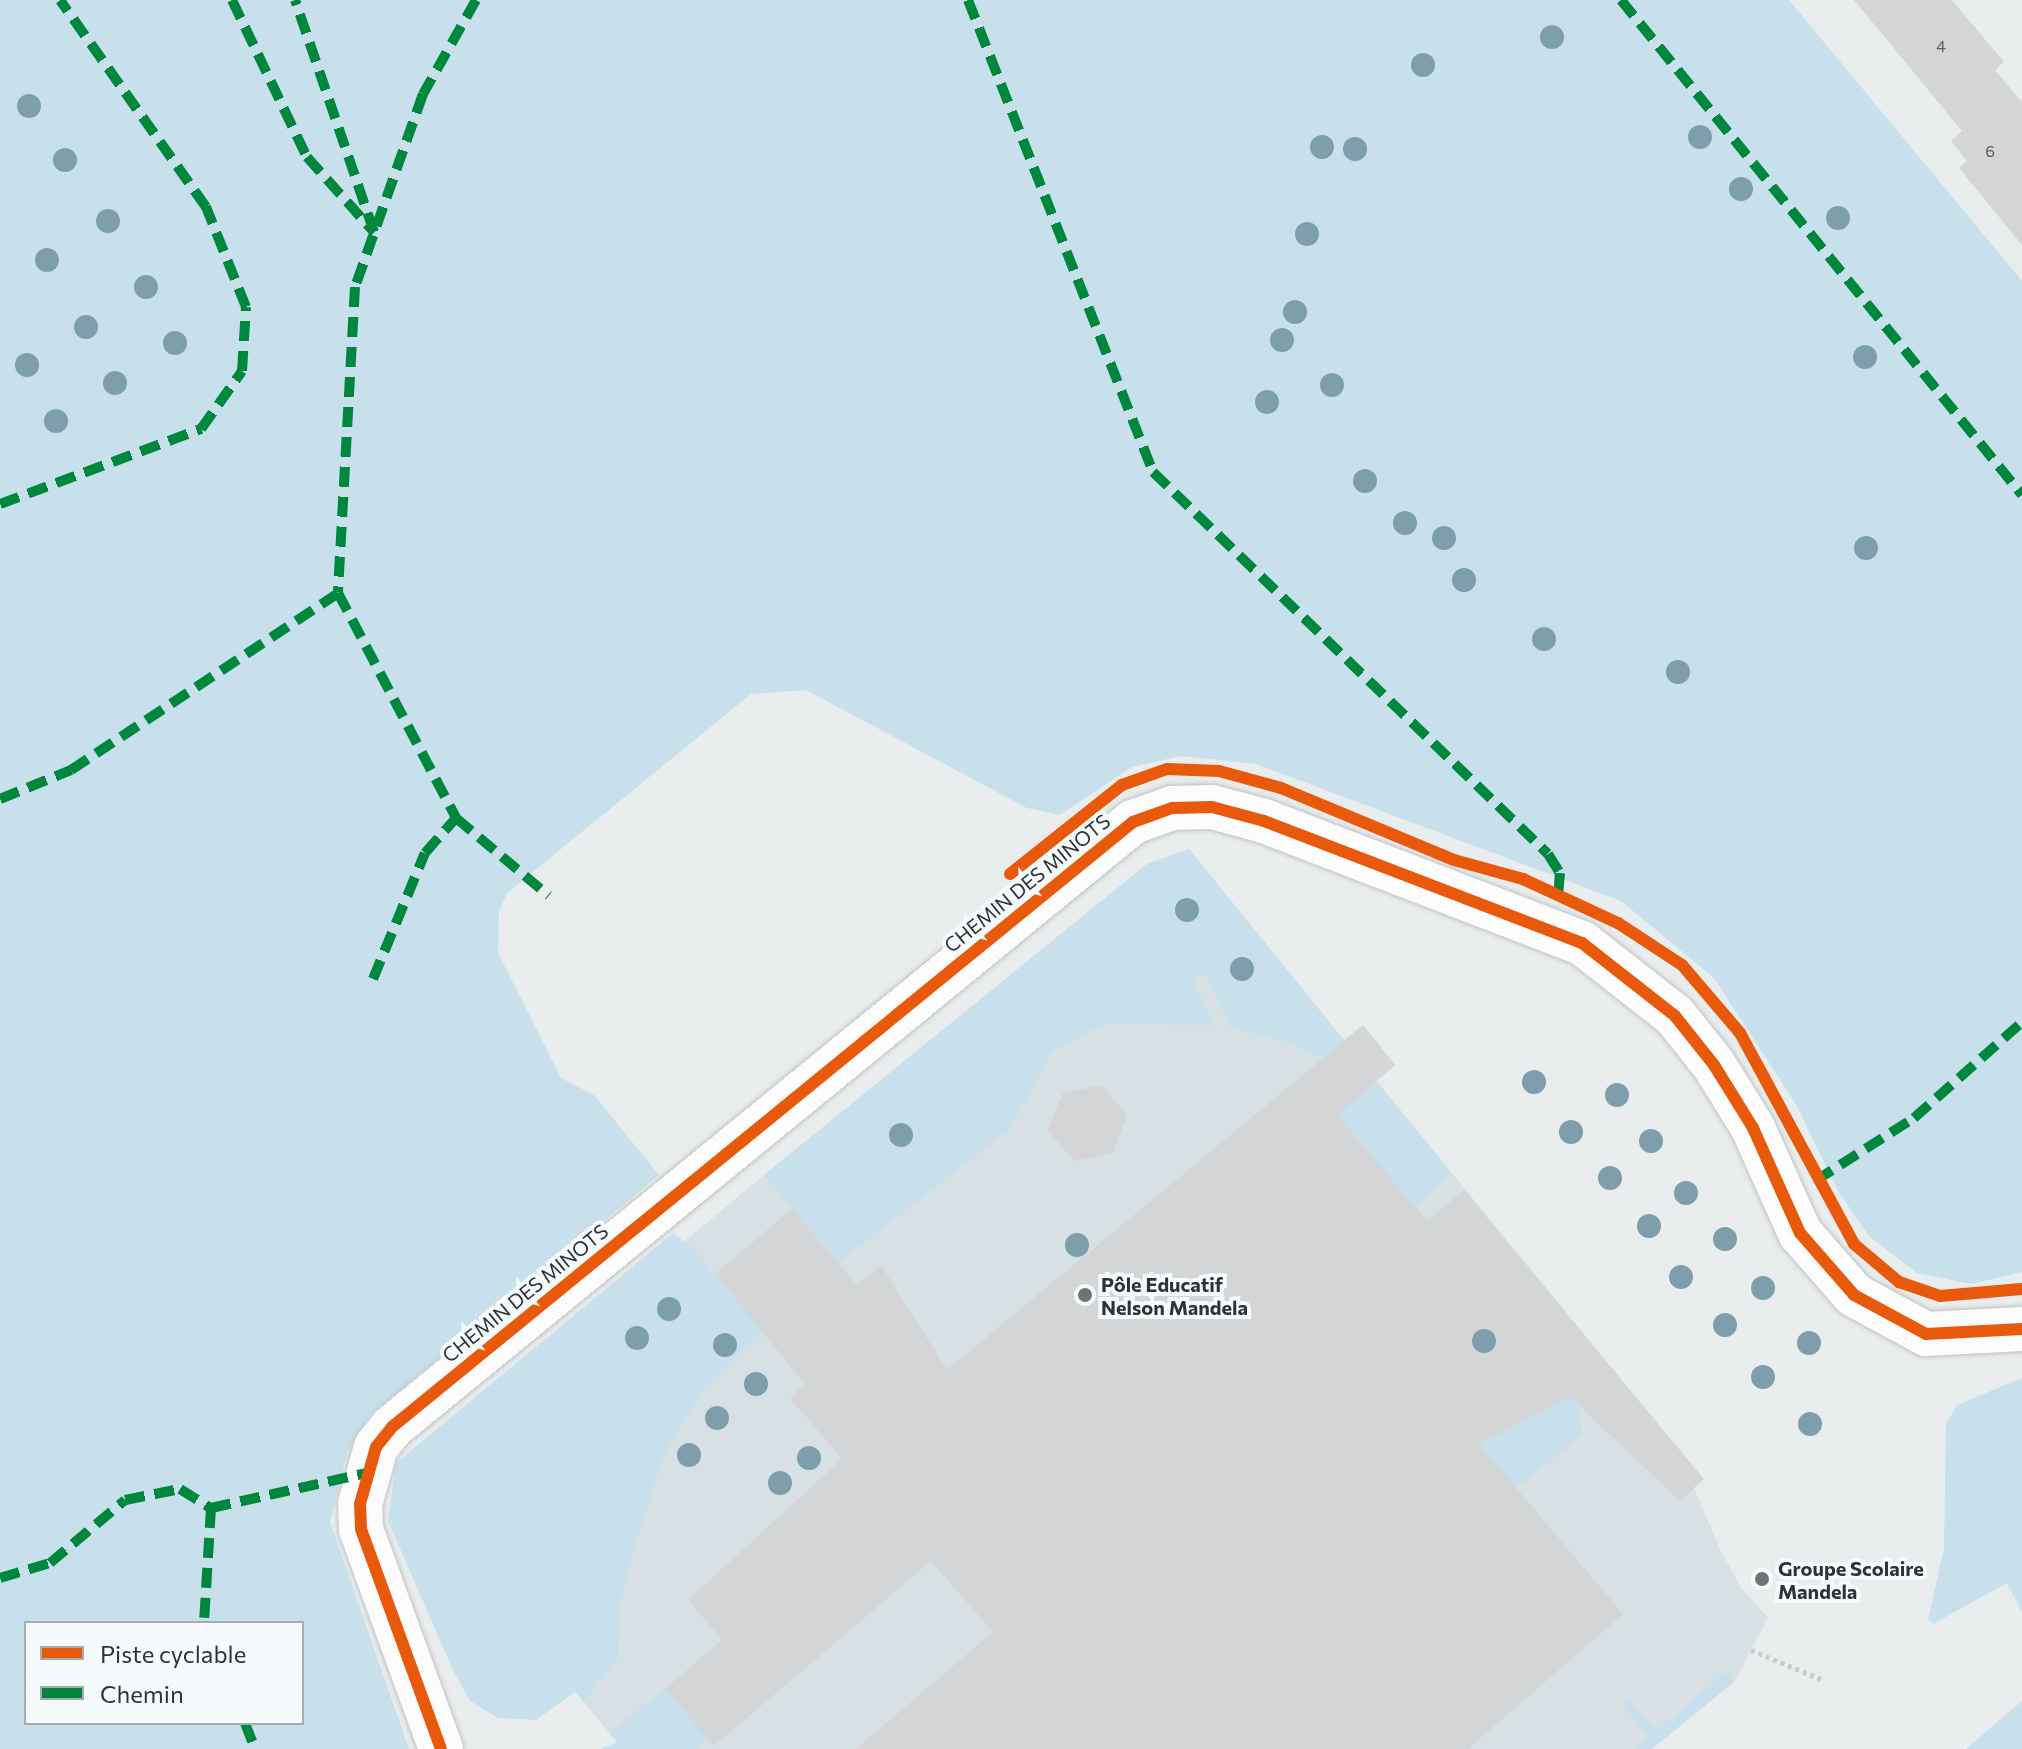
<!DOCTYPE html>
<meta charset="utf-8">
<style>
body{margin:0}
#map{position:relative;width:2022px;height:1749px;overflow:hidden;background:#eaedee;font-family:Commissioner,sans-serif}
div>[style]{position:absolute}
.built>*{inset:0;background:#d7e0e4}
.green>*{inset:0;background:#c7e0eb}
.building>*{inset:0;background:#d3d5d6}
.path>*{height:5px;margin-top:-2.5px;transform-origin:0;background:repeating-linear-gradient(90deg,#cacccc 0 4px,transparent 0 8px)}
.roads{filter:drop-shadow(0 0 2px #c1c3c4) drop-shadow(0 0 2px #c1c3c4)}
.minor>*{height:44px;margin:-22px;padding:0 22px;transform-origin:22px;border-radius:22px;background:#fcfcfc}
.quiet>*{height:10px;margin-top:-5px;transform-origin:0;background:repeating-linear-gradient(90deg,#00873e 0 20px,transparent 0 30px)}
.cycleway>*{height:12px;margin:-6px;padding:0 6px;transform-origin:6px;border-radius:6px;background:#e8590c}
.trees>*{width:24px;height:24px;margin:-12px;border-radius:50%;background:#7d9eaa}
.dots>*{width:22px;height:22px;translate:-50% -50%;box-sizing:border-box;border:4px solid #f5fbfd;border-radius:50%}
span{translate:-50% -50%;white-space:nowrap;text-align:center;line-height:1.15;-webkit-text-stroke:8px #f5fbfd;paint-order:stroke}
.number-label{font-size:16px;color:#5a5c5e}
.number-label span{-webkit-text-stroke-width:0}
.street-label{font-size:20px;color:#303233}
.poi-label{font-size:20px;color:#303233;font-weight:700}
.left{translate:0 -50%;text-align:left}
.legend{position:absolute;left:24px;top:1621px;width:280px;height:104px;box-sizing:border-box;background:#f5fbfd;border:2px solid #a6abac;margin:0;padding:10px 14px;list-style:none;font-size:24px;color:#303233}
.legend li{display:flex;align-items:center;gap:16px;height:40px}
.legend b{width:40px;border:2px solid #a6abac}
</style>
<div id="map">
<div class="built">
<i style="clip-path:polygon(1189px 849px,1344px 1041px,1363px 1025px,1395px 1065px,1376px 1080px,1677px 1448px,1720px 1549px,1741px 1588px,1768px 1618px,1735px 1681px,1652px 1749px,623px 1749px,400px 1483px,736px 1198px,1147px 864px)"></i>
</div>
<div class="green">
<i style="clip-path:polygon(evenodd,0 0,1789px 0,2022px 281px,2022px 1272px,1971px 1284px,1917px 1273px,1869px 1236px,1838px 1191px,1797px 1106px,1714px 978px,1621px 901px,1256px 764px,1181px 756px,1132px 767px,1060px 815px,1027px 808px,806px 690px,751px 694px,507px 893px,499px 912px,498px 953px,561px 1078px,594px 1095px,659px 1175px,370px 1415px,347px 1453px,330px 1522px,409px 1749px,0 1749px,0 0,26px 1623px,302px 1623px,302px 1723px,26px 1723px,26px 1623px)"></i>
<i style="clip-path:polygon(1189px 849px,1345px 1041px,1324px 1059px,1282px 1040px,1231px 1028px,1206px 974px,1193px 978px,1214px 1025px,1103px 1024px,1052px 1052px,1010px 1129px,838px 1263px,764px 1175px,1147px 864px)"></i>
<i style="clip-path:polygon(1375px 1080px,1451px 1173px,1347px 1271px,1337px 1115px)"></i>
<i style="clip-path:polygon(673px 1233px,691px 1246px,762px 1331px,704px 1388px,663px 1456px,627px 1573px,617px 1620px,618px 1658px,584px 1701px,575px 1692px,536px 1720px,498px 1718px,470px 1701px,452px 1668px,388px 1521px,396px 1463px)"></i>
<i style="clip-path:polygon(2022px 1378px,2022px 1612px,2007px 1583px,1933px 1624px,1928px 1620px,1944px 1548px,1946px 1424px,1957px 1405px)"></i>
<i style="clip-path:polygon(1579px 1392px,1582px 1435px,1505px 1497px,1472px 1438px,1480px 1443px)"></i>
<i style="clip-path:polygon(1725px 1672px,1735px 1681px,1652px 1749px,1636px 1749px,1649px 1737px,1623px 1705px,1629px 1700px,1658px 1730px)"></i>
<i style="clip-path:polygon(665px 1689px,709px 1739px,697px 1749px,601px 1749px,617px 1742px,609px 1733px)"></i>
<i style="clip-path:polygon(2022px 1701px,2022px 1749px,1966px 1749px)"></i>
</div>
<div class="building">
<i style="clip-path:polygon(1854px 0,1952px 0,2004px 62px,1995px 70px,2022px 102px,2022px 245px,1959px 168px,1967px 161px,1951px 141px,1962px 131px)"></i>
<i style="clip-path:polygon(1363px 1025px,1395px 1065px,1337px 1115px,1427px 1221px,1464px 1190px,1704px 1479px,1680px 1501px,1570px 1397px,1479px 1444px,1623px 1614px,1468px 1749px,856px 1749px,993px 1632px,931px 1561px,714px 1746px,665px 1689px,722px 1640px,688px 1600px,842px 1459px,790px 1398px,805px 1384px,715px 1274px,792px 1209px,857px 1285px,881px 1265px,947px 1370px)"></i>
<i style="clip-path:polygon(1101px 1085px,1127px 1115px,1113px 1153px,1074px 1161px,1048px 1130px,1062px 1094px)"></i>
</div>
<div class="path">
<i style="left:1751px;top:1650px;width:76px;rotate:22.5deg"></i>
</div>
<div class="roads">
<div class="minor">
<i style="left:441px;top:1749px;width:234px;rotate:-110deg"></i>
<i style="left:361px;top:1529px;width:25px;rotate:-92deg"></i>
<i style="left:360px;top:1504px;width:59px;rotate:-74.3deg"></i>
<i style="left:376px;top:1447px;width:26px;rotate:-51deg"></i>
<i style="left:392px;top:1427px;width:957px;rotate:-39.23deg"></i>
<i style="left:1133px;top:822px;width:41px;rotate:-19.7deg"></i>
<i style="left:1172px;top:808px;width:40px;rotate:-1.4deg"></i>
<i style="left:1212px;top:807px;width:54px;rotate:15.1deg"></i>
<i style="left:1264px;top:821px;width:341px;rotate:21deg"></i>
<i style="left:1582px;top:943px;width:118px;rotate:38.1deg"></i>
<i style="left:1675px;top:1016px;width:63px;rotate:51.5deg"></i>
<i style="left:1714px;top:1065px;width:74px;rotate:58.2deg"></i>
<i style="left:1753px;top:1128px;width:115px;rotate:65.9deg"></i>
<i style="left:1800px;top:1233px;width:82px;rotate:48.9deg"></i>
<i style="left:1854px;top:1295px;width:82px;rotate:28.4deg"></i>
<i style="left:1926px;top:1334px;width:96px;rotate:-3deg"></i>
</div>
</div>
<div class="quiet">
<i style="left:232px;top:0;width:174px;rotate:64.5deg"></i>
<i style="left:307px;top:157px;width:101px;rotate:48.2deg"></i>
<i style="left:374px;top:232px;width:245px;rotate:-108.8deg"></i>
<i style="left:476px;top:0;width:108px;rotate:119.4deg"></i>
<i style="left:423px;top:94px;width:205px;rotate:109.4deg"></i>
<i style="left:355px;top:287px;width:306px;rotate:93.2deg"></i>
<i style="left:338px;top:593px;width:254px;rotate:62.3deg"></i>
<i style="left:456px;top:818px;width:121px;rotate:40deg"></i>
<i style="left:968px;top:0;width:507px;rotate:68.6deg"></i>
<i style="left:1153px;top:472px;width:549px;rotate:44.04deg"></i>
<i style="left:1548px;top:854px;width:22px;rotate:58deg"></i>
<i style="left:1560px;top:873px;width:21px;rotate:95deg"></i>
<i style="left:1621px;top:0;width:637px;rotate:50.99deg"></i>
<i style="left:0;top:504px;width:215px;rotate:-20.5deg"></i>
<i style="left:201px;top:429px;width:71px;rotate:-54.7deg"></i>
<i style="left:242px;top:371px;width:64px;rotate:-86.4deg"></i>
<i style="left:246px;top:307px;width:108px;rotate:-111.8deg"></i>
<i style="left:206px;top:207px;width:253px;rotate:-125.2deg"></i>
<i style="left:0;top:799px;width:77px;rotate:-22.2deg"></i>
<i style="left:71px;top:770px;width:320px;rotate:-33.5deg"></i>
<i style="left:373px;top:979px;width:136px;rotate:-67.6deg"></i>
<i style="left:425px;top:853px;width:47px;rotate:-48.5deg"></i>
<i style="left:1815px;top:1181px;width:117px;rotate:-32.5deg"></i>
<i style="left:1914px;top:1118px;width:144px;rotate:-41.6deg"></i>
<i style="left:211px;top:1508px;width:159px;rotate:-12.7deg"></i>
<i style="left:0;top:1578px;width:52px;rotate:-16.7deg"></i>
<i style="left:50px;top:1563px;width:98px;rotate:-40deg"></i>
<i style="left:125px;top:1500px;width:56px;rotate:-11.3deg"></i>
<i style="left:180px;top:1489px;width:36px;rotate:32deg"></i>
<i style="left:211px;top:1508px;width:115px;rotate:93.5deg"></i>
<i style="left:245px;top:1723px;width:28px;rotate:69deg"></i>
</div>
<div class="cycleway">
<i style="left:1010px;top:874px;width:143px;rotate:-38.5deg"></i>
<i style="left:1122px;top:785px;width:48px;rotate:-19.6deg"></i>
<i style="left:1167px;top:769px;width:52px;rotate:2.2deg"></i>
<i style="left:1219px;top:771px;width:64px;rotate:15.3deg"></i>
<i style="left:1281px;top:788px;width:187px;rotate:22.6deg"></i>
<i style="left:1454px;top:860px;width:72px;rotate:15.4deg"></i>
<i style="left:1523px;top:879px;width:105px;rotate:24.9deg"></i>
<i style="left:1618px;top:923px;width:77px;rotate:33.3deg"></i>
<i style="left:1682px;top:965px;width:89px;rotate:49.5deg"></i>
<i style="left:1740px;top:1033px;width:240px;rotate:61.6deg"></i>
<i style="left:1854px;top:1244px;width:59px;rotate:40.2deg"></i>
<i style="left:1899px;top:1282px;width:43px;rotate:18.9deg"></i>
<i style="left:1940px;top:1296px;width:82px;rotate:-4.9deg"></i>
<i style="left:441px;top:1749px;width:234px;rotate:-110deg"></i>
<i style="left:361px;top:1529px;width:25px;rotate:-92deg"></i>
<i style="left:360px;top:1504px;width:59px;rotate:-74.3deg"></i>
<i style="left:376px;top:1447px;width:26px;rotate:-51deg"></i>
<i style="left:392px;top:1427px;width:957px;rotate:-39.23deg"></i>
<i style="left:1133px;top:822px;width:41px;rotate:-19.7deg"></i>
<i style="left:1172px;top:808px;width:40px;rotate:-1.4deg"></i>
<i style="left:1212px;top:807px;width:54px;rotate:15.1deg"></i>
<i style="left:1264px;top:821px;width:341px;rotate:21deg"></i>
<i style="left:1582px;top:943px;width:118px;rotate:38.1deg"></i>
<i style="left:1675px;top:1016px;width:63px;rotate:51.5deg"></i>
<i style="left:1714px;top:1065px;width:74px;rotate:58.2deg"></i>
<i style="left:1753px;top:1128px;width:115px;rotate:65.9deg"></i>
<i style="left:1800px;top:1233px;width:82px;rotate:48.9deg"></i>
<i style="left:1854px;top:1295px;width:82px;rotate:28.4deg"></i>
<i style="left:1926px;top:1334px;width:96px;rotate:-3deg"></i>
</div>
<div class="trees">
<i style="left:1552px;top:37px"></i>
<i style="left:1423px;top:65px"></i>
<i style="left:29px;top:106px"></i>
<i style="left:1700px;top:137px"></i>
<i style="left:1322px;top:147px"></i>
<i style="left:1355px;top:149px"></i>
<i style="left:65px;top:160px"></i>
<i style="left:1741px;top:189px"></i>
<i style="left:1838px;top:218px"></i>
<i style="left:108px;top:221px"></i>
<i style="left:1307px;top:234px"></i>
<i style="left:47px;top:260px"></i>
<i style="left:146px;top:287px"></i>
<i style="left:1295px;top:312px"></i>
<i style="left:86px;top:327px"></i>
<i style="left:1282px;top:340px"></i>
<i style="left:175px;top:343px"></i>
<i style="left:1865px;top:357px"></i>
<i style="left:27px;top:365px"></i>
<i style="left:115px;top:383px"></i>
<i style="left:1332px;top:385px"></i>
<i style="left:1267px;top:402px"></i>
<i style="left:56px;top:421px"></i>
<i style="left:1365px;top:481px"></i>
<i style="left:1405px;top:523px"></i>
<i style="left:1444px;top:538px"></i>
<i style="left:1866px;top:548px"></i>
<i style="left:1464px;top:580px"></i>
<i style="left:1544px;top:639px"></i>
<i style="left:1678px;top:672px"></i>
<i style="left:1187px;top:910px"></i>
<i style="left:1242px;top:969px"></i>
<i style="left:1534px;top:1082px"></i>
<i style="left:1617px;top:1095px"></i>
<i style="left:1571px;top:1132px"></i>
<i style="left:901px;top:1135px"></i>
<i style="left:1651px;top:1141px"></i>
<i style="left:1610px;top:1178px"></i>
<i style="left:1686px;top:1193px"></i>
<i style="left:1649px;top:1226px"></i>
<i style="left:1725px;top:1239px"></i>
<i style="left:1077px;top:1245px"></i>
<i style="left:1681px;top:1277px"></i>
<i style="left:1763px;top:1288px"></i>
<i style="left:669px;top:1309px"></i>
<i style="left:1725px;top:1325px"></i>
<i style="left:637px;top:1338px"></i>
<i style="left:1484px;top:1341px"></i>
<i style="left:1809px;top:1343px"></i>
<i style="left:725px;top:1345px"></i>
<i style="left:1763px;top:1377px"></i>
<i style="left:756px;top:1384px"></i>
<i style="left:717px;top:1418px"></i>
<i style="left:1810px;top:1424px"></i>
<i style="left:689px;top:1455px"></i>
<i style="left:809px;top:1458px"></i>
<i style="left:780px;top:1483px"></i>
</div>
<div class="dots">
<i style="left:1085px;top:1295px;background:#717374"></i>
<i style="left:1762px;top:1579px;background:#717374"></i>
</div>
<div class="number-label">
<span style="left:1941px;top:46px">4</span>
<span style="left:1990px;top:151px">6</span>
</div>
<div class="street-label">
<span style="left:1027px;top:883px;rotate:-39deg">CHEMIN DES MINOTS</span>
<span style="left:525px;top:1293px;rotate:-39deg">CHEMIN DES MINOTS</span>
</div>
<div class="poi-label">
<span class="left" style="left:1101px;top:1296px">Pôle Educatif<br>Nelson Mandela</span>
<span class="left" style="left:1778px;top:1580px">Groupe Scolaire<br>Mandela</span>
</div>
<ul class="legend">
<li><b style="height:10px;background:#e8590c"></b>Piste cyclable</li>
<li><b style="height:10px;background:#00873e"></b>Chemin</li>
</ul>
</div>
